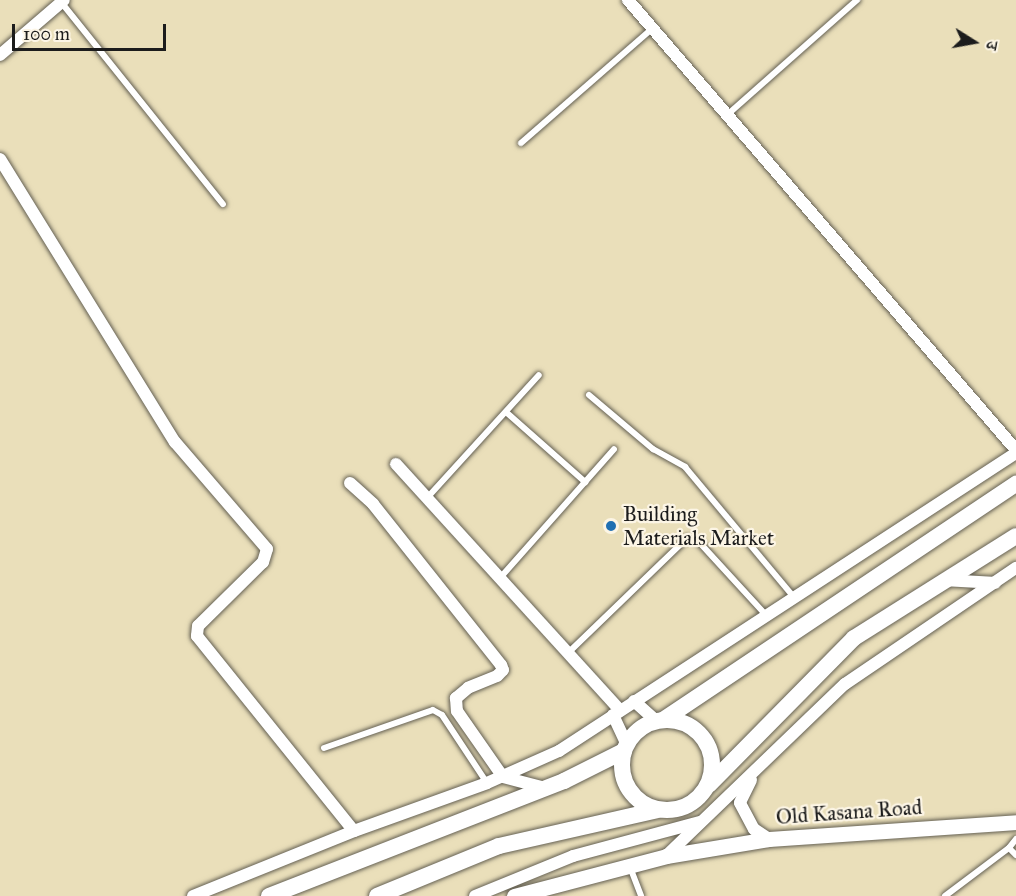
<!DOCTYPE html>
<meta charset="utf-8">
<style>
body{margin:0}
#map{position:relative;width:1016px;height:896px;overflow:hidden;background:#eadfba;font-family:"IM FELL Great Primer","Noto Serif Devanagari",serif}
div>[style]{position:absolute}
.roads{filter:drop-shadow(0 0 2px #646053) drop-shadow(0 0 2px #646053)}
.service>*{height:6px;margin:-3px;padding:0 3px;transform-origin:3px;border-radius:3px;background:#fff}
.minor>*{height:12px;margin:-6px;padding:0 6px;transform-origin:6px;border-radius:6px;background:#fff}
.tertiary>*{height:15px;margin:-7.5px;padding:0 7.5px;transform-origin:7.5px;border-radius:7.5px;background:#fff}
.secondary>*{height:16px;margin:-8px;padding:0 8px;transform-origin:8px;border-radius:8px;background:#fff}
.secondary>.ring{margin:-8px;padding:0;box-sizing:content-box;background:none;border:16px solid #fff;border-radius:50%}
.dots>*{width:16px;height:16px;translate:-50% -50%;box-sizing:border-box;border:3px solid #fcf5e5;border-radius:50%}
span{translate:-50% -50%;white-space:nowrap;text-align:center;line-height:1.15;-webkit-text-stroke:4.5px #fcf5e5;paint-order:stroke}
.poi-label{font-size:21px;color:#1c1c1c}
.left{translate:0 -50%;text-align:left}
.street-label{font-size:21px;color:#1c1c1c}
.north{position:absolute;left:944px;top:12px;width:60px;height:60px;-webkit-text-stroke:4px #fcf5e5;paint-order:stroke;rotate:101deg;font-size:16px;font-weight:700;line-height:24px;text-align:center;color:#1c1c1c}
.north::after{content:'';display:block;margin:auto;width:21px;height:27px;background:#1c1c1c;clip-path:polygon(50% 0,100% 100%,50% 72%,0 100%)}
.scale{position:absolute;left:12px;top:24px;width:154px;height:27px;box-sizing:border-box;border:3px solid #1c1c1c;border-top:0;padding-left:8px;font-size:18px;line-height:21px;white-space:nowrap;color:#1c1c1c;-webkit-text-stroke:4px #fcf5e5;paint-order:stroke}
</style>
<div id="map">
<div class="roads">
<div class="service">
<i style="left:61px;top:2px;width:259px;rotate:51.3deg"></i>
<i style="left:727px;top:115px;width:174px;rotate:-41.5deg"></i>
<i style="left:521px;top:143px;width:175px;rotate:-41.1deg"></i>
<i style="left:589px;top:395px;width:84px;rotate:40.2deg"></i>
<i style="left:653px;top:449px;width:37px;rotate:29deg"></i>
<i style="left:685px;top:467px;width:168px;rotate:50.1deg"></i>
<i style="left:506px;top:412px;width:106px;rotate:41.5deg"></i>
<i style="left:427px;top:498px;width:166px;rotate:-47.7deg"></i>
<i style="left:500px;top:578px;width:172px;rotate:-48.5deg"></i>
<i style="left:568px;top:653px;width:165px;rotate:-44deg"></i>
<i style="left:687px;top:538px;width:13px;rotate:18deg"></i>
<i style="left:699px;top:542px;width:98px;rotate:47.5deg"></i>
<i style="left:324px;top:748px;width:115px;rotate:-19.2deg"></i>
<i style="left:433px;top:710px;width:10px;rotate:29deg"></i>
<i style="left:442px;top:715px;width:82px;rotate:56.5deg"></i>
<i style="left:1016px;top:839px;width:11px;rotate:128deg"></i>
<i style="left:1009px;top:848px;width:10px;rotate:45deg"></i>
<i style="left:630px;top:867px;width:31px;rotate:69deg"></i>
<i style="left:945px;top:896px;width:80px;rotate:-36.9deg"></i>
</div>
<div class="minor">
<i style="left:628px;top:0;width:594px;rotate:49.23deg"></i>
<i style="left:0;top:55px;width:84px;rotate:-40.7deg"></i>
<i style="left:0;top:159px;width:333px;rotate:58.3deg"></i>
<i style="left:175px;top:442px;width:141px;rotate:49.3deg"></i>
<i style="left:267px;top:549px;width:14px;rotate:107deg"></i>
<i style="left:263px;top:562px;width:91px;rotate:135.4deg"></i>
<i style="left:198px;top:626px;width:10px;rotate:96deg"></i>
<i style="left:197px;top:636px;width:250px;rotate:51.2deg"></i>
<i style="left:396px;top:464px;width:333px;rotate:47.7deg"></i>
<i style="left:350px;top:483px;width:31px;rotate:42deg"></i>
<i style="left:373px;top:504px;width:206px;rotate:51.5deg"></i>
<i style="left:501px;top:665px;width:5px;rotate:68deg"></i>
<i style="left:503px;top:670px;width:8px;rotate:135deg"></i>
<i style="left:497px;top:676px;width:31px;rotate:158deg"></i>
<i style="left:468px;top:688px;width:16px;rotate:140deg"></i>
<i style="left:456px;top:698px;width:13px;rotate:86deg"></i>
<i style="left:457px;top:711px;width:80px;rotate:55.1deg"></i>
<i style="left:503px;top:777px;width:43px;rotate:14.7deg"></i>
<i style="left:945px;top:580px;width:50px;rotate:3.4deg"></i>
<i style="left:634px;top:701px;width:30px;rotate:42deg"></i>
<i style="left:613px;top:715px;width:33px;rotate:65deg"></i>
<i style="left:751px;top:780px;width:25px;rotate:116deg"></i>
<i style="left:740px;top:803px;width:30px;rotate:62deg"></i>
<i style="left:754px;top:829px;width:18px;rotate:34deg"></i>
<i style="left:666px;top:856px;width:248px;rotate:-43.9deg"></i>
<i style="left:845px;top:684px;width:207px;rotate:-34.2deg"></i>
<i style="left:193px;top:896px;width:174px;rotate:-22deg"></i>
<i style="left:354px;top:831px;width:141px;rotate:-19.8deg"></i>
<i style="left:487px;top:783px;width:79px;rotate:-24deg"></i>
<i style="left:559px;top:751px;width:546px;rotate:-33.11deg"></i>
<i style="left:475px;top:896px;width:106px;rotate:-22.2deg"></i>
<i style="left:573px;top:856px;width:131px;rotate:-15deg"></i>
</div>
<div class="tertiary">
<i style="left:514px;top:896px;width:157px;rotate:-14.7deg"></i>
<i style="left:666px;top:856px;width:104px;rotate:-9.4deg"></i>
<i style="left:769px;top:839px;width:248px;rotate:-3.9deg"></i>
</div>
<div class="secondary">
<i style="left:663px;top:720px;width:425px;rotate:-33.8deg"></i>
<i class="ring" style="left:622px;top:720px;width:74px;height:74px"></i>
<i style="left:709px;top:785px;width:206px;rotate:-45.4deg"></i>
<i style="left:854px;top:638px;width:191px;rotate:-32.2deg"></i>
<i style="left:269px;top:896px;width:317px;rotate:-21.3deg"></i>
<i style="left:564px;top:781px;width:67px;rotate:-26.6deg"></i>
<i style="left:377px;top:896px;width:132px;rotate:-22.3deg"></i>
<i style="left:499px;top:846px;width:162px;rotate:-12.8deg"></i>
</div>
</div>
<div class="dots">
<i style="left:611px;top:526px;background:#1f6fb2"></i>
</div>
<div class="poi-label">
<span class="left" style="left:623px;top:526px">Building<br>Materials Market</span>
</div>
<div class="street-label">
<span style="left:849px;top:812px;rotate:-4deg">Old Kasana Road</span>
</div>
<div class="north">उ</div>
<div class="scale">100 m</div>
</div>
